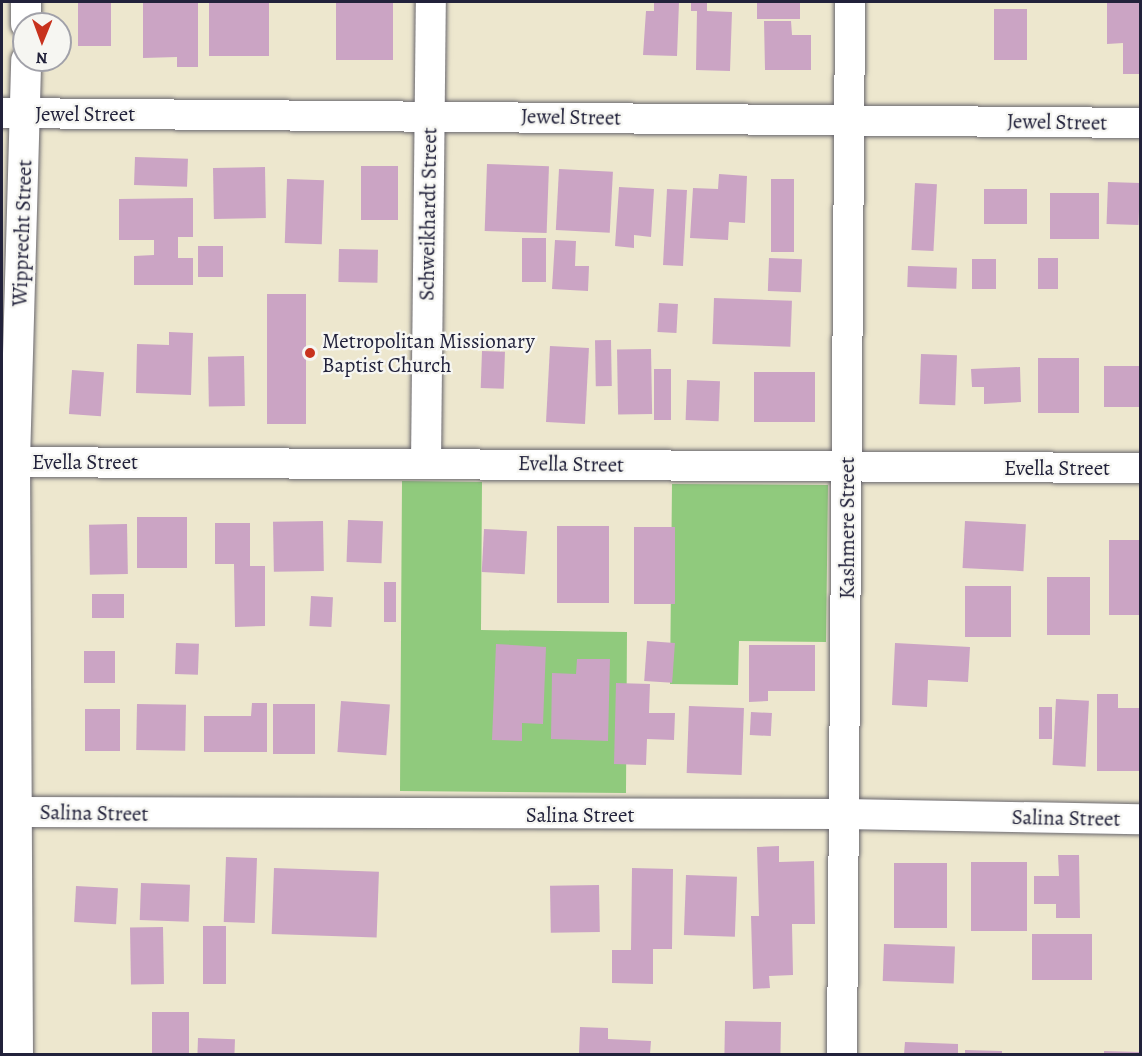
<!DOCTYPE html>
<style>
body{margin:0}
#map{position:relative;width:1142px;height:1056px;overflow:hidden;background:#ede7ce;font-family:Alegreya,serif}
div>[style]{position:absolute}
.green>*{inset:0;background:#90ca7d}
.building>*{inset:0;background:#cba4c4;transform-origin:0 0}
.roads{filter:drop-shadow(0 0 2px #69676e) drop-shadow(0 0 2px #69676e)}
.minor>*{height:30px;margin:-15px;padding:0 15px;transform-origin:15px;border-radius:15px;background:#fff}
.dots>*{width:16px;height:16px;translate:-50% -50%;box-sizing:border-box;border:3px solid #f6f6f2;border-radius:50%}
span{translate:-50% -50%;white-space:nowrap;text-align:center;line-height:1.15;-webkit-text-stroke:4.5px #f6f6f2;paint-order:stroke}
.street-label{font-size:21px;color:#22223b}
.poi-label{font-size:21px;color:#22223b}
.left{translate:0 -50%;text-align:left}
.frame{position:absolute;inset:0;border:3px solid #22223b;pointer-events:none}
.north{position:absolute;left:12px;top:12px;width:60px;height:60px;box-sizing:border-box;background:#f6f6f2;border:2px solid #a1a1a9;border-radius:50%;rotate:181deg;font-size:16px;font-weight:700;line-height:24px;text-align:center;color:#22223b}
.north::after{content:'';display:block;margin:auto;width:21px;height:27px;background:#c8321e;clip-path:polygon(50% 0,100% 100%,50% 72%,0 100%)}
</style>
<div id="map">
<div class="green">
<i style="clip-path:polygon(402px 481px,482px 482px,481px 630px,627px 632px,626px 793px,400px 791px)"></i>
<i style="clip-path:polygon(672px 484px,828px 485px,826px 642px,739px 641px,738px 685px,670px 684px)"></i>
</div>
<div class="building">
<i style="left:78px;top:2px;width:33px;height:44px"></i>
<i style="clip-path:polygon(143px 2px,198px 2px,198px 67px,177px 67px,177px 57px,143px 58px)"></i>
<i style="left:209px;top:2px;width:60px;height:54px"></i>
<i style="left:336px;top:2px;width:57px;height:58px"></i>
<i style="clip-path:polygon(654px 2px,679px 2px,677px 56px,643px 55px,646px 11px,654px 11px)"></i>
<i style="clip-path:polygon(691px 2px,707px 2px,707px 11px,732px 12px,730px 71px,696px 70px,697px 11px,691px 11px)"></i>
<i style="left:757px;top:2px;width:43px;height:17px"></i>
<i style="clip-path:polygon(1107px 2px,1140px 2px,1140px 74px,1123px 74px,1123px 43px,1107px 44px)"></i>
<i style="left:994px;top:9px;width:33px;height:51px"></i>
<i style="clip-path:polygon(764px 21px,791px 21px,792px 35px,811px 35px,811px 70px,765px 70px)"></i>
<i style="left:135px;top:157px;width:53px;height:28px;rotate:2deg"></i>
<i style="left:487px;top:164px;width:62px;height:67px;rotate:2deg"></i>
<i style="left:361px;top:166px;width:37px;height:54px"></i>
<i style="left:265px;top:167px;width:51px;height:52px;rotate:89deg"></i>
<i style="left:559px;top:169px;width:54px;height:61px;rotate:3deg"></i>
<i style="clip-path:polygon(719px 174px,747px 176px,745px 223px,729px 222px,728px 240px,690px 238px,693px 188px,718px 189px)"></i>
<i style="left:287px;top:179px;width:37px;height:64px;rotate:2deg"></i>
<i style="left:771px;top:179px;width:23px;height:73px"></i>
<i style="left:1108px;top:182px;width:32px;height:42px;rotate:2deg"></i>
<i style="left:915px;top:183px;width:22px;height:67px;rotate:3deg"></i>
<i style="clip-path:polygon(619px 187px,654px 189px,651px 237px,634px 235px,634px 248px,615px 246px)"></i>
<i style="left:667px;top:189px;width:20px;height:76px;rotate:3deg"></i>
<i style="left:984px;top:189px;width:43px;height:35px"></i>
<i style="left:1050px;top:193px;width:49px;height:46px"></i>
<i style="clip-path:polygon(193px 198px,193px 237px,178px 237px,178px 258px,193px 258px,193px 285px,134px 285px,134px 256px,154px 255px,154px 240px,119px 240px,119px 199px)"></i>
<i style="left:522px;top:238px;width:24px;height:44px"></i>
<i style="clip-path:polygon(555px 240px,576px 241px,575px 266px,589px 266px,588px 291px,552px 289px)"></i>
<i style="left:198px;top:246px;width:25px;height:31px"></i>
<i style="left:339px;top:249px;width:39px;height:33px;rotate:1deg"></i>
<i style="left:769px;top:258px;width:33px;height:33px;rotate:2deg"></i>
<i style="left:1038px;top:258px;width:20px;height:31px"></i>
<i style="left:972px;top:259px;width:24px;height:30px"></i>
<i style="left:908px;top:266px;width:49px;height:21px;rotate:2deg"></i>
<i style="left:267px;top:294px;width:39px;height:130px"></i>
<i style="left:714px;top:298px;width:78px;height:46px;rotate:2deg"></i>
<i style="left:659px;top:303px;width:19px;height:29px;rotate:3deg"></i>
<i style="clip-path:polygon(169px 332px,193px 333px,191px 395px,136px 393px,137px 344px,169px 345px)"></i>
<i style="left:611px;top:340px;width:46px;height:16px;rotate:89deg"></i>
<i style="left:550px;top:346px;width:39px;height:76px;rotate:3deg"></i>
<i style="left:651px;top:349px;width:65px;height:34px;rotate:89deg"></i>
<i style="left:482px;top:351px;width:23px;height:37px;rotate:2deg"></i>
<i style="left:921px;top:354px;width:36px;height:50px;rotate:2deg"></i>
<i style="left:244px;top:356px;width:50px;height:36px;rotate:89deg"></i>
<i style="left:1038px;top:358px;width:41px;height:55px"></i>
<i style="left:1140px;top:366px;width:41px;height:36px;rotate:90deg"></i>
<i style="clip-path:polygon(1020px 367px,1021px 402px,984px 404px,984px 387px,972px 387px,971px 369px)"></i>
<i style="left:654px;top:369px;width:17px;height:51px"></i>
<i style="left:72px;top:370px;width:32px;height:44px;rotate:4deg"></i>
<i style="left:754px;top:372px;width:61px;height:50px"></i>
<i style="left:687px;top:380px;width:33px;height:40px;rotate:2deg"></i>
<i style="left:137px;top:517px;width:50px;height:51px"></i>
<i style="left:348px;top:520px;width:35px;height:42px;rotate:2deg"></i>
<i style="left:323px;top:521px;width:50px;height:50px;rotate:89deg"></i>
<i style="left:965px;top:521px;width:61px;height:47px;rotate:3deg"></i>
<i style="clip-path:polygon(215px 523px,250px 523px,250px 566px,265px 566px,265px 626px,235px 627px,234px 564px,215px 564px)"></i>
<i style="left:127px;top:524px;width:50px;height:38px;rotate:89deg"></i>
<i style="left:557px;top:526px;width:52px;height:77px"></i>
<i style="left:634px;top:527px;width:41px;height:77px"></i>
<i style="left:484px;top:529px;width:43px;height:43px;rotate:3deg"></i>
<i style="left:1109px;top:540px;width:31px;height:75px"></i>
<i style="left:1047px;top:577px;width:43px;height:58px"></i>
<i style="left:384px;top:582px;width:12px;height:40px"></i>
<i style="left:965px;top:586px;width:46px;height:51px"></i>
<i style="left:92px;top:594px;width:32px;height:24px"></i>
<i style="left:311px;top:596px;width:22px;height:30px;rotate:3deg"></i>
<i style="left:647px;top:641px;width:28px;height:40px;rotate:4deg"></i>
<i style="left:176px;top:643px;width:23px;height:31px;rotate:2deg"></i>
<i style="clip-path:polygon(895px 643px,970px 647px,968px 682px,928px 680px,927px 707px,892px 705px)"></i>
<i style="clip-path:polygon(496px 644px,546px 647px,543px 724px,522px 723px,522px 741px,492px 740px)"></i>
<i style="clip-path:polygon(749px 645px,815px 645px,815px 691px,768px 691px,768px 701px,749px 702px)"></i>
<i style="left:84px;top:651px;width:31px;height:32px"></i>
<i style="clip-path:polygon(577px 659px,610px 659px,608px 741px,551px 739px,552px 673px,576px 674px)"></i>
<i style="clip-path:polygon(616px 683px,650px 684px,649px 713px,675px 713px,674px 740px,647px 739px,646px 765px,614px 764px)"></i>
<i style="clip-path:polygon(1097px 694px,1118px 694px,1118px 708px,1140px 708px,1140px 771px,1097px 771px)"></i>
<i style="left:1056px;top:699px;width:33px;height:66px;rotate:3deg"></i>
<i style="left:341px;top:701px;width:49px;height:51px;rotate:4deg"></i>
<i style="clip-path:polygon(252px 703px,267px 703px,267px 752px,204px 752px,204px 716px,251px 716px)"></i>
<i style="left:137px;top:704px;width:49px;height:46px;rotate:1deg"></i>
<i style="left:273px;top:704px;width:42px;height:50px"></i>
<i style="left:689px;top:706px;width:55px;height:67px;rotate:2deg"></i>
<i style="left:1039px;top:707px;width:13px;height:32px"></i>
<i style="left:120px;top:709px;width:42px;height:35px;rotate:90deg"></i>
<i style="left:751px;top:712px;width:21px;height:23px;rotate:3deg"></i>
<i style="clip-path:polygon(779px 846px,779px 862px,814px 861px,815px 924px,792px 924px,793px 975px,769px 976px,770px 988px,753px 989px,751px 916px,759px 916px,757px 847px)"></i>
<i style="clip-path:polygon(1058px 855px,1079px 855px,1080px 918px,1056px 918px,1056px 904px,1034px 904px,1034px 876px,1059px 876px)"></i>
<i style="left:226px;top:857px;width:31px;height:65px;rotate:2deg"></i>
<i style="left:971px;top:862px;width:56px;height:69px"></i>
<i style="left:894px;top:863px;width:53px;height:65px"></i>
<i style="left:274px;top:868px;width:105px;height:66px;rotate:2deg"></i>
<i style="clip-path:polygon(632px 868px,673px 869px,672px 949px,653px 949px,653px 984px,612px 983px,612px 950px,631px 950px)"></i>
<i style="left:686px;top:875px;width:51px;height:60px;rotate:2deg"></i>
<i style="left:141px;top:883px;width:49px;height:37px;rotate:2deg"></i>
<i style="left:599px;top:885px;width:47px;height:49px;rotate:89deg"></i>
<i style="left:76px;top:886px;width:42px;height:36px;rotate:3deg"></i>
<i style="left:203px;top:926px;width:23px;height:58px"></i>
<i style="left:163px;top:927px;width:57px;height:33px;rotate:89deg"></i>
<i style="left:1032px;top:934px;width:60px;height:46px"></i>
<i style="left:884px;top:944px;width:71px;height:37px;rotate:2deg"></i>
<i style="left:152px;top:1012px;width:37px;height:42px"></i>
<i style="left:725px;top:1021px;width:56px;height:33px;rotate:1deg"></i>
<i style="clip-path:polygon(580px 1027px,608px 1028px,608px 1039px,651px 1041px,650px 1054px,579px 1054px)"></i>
<i style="left:198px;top:1038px;width:37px;height:16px;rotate:2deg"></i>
<i style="clip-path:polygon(905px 1042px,958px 1044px,958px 1054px,904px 1054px)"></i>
<i style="clip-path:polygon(965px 1050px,1002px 1051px,1002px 1054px,965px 1054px)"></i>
<i style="clip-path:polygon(1104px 1051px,1140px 1052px,1140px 1054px,1104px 1054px)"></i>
</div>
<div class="roads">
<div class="minor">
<i style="left:26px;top:24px;width:22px;rotate:-90deg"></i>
<i style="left:2px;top:113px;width:1138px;rotate:0.5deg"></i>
<i style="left:2px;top:462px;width:1138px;rotate:0.3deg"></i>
<i style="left:426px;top:463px;width:461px;rotate:-89.4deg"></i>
<i style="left:19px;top:812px;width:825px;rotate:0.14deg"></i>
<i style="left:844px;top:814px;width:296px;rotate:1deg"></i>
<i style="left:18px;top:1054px;width:593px;rotate:-90.29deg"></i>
<i style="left:15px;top:461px;width:401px;rotate:-88.4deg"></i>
<i style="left:842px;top:1054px;width:1052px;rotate:-89.56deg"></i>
</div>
</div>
<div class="dots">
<i style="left:310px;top:353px;background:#c8321e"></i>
</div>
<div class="street-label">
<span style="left:85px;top:114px">Jewel Street</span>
<span style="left:571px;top:117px;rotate:1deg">Jewel Street</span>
<span style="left:1057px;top:122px;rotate:1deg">Jewel Street</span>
<span style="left:428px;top:214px;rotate:-89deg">Schweikhardt Street</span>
<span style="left:22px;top:233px;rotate:-88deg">Wipprecht Street</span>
<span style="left:85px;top:462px">Evella Street</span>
<span style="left:571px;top:464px;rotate:1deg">Evella Street</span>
<span style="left:1057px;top:468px">Evella Street</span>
<span style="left:847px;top:528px;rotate:-90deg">Kashmere Street</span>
<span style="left:94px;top:813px;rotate:1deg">Salina Street</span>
<span style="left:580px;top:815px">Salina Street</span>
<span style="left:1066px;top:818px;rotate:1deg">Salina Street</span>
</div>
<div class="poi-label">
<span class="left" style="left:322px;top:353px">Metropolitan Missionary<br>Baptist Church</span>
</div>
<div class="frame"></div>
<div class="north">N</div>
</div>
